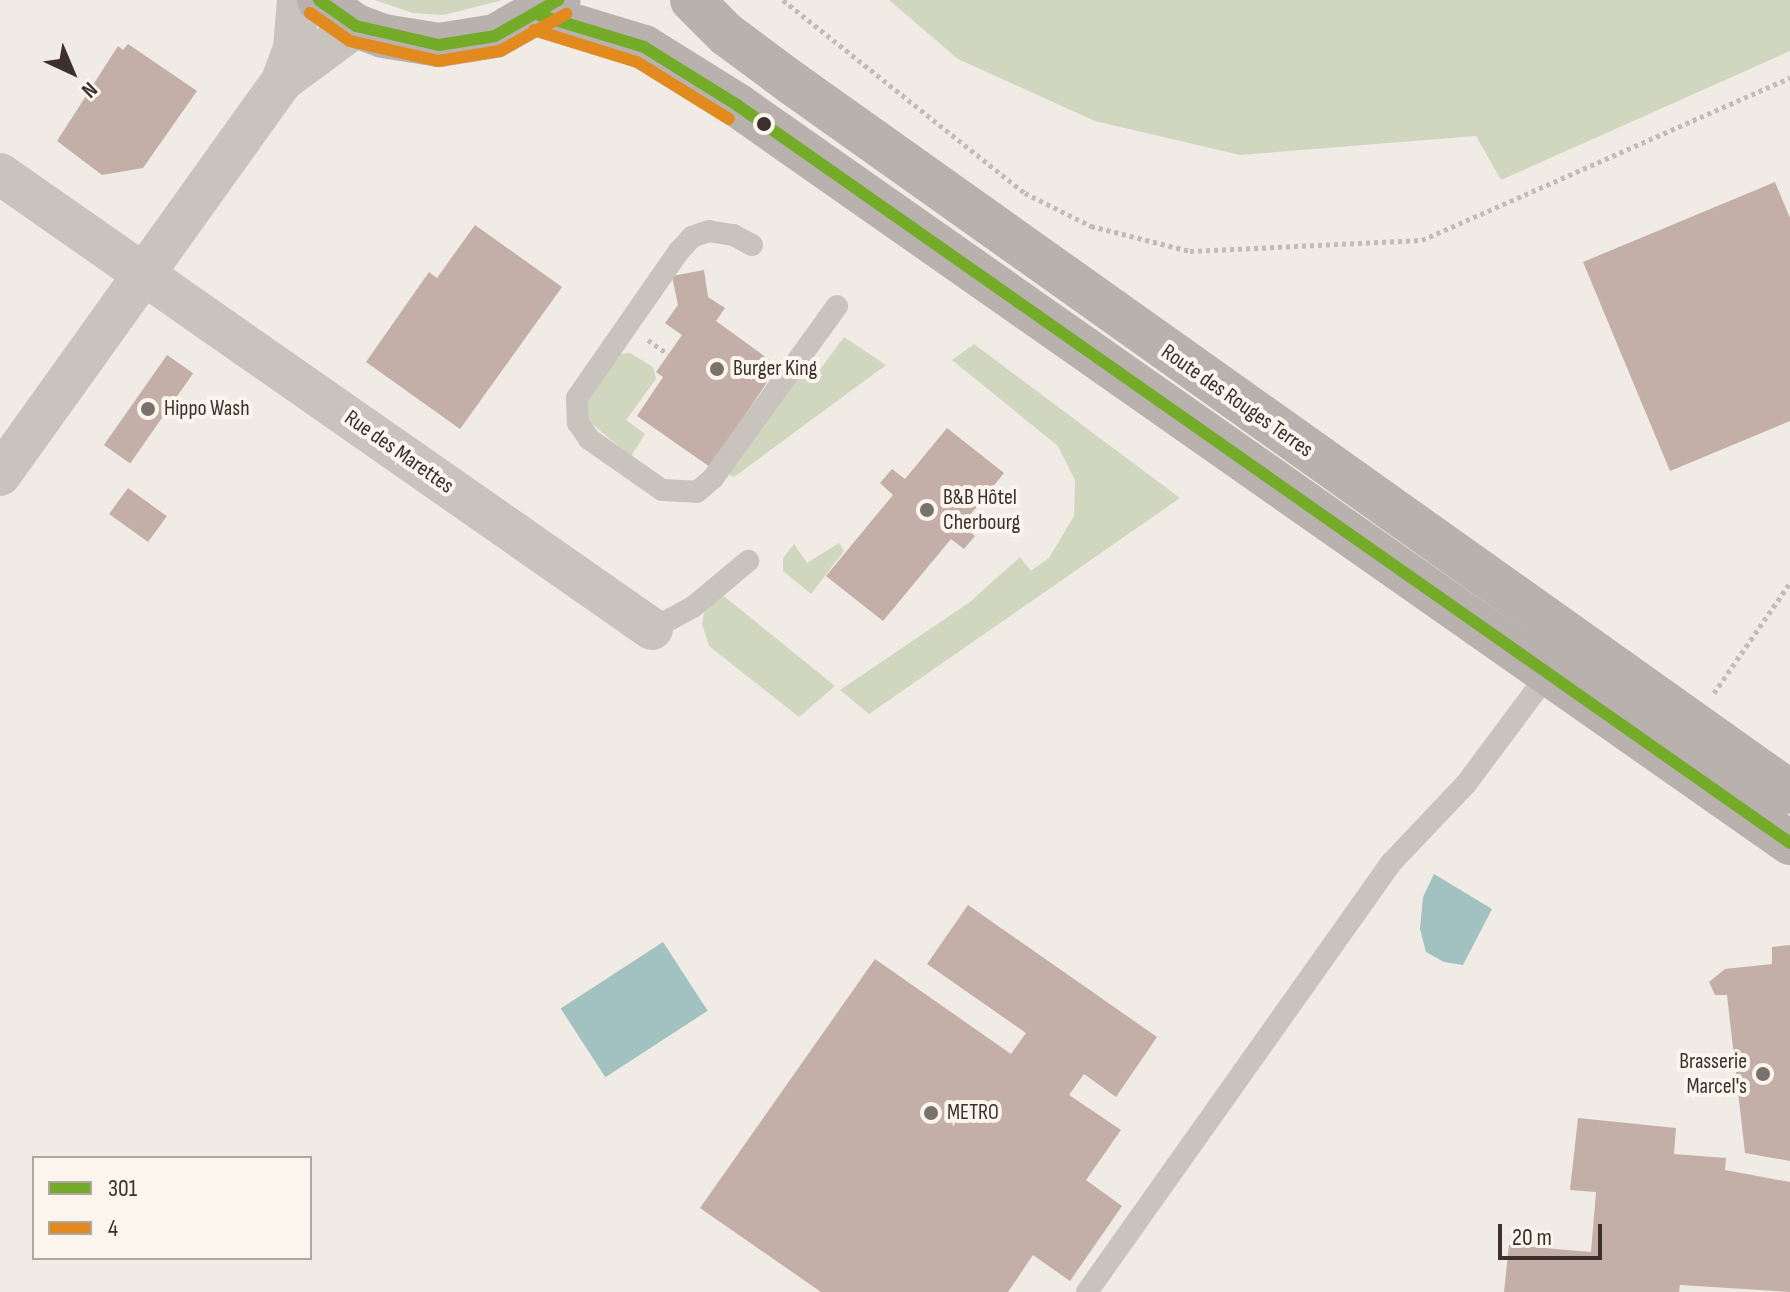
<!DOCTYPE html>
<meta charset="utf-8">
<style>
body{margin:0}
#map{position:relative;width:1790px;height:1292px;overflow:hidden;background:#f0ebe5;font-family:"Sofia Sans Condensed",sans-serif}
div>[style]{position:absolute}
.green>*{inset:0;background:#d1d6bf}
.water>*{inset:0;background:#a1c2c1;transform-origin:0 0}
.building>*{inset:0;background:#c3afa7;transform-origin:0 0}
.path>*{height:5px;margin-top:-2.5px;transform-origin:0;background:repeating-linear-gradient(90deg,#c2bbb6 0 4px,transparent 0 8px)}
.lane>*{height:22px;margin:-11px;padding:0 11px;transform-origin:11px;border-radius:11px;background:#c9c3be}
.street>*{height:42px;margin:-21px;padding:0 21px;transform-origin:21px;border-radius:21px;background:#c9c3be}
.primary>*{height:44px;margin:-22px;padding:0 22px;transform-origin:22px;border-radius:22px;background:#b8b1ad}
.bus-1>*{height:12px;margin:-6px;padding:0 6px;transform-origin:6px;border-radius:6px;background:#74ab29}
.bus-2>*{height:12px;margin:-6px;padding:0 6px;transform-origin:6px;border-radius:6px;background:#e38a1e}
.dots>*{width:22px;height:22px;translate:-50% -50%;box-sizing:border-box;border:4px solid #fbf5ee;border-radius:50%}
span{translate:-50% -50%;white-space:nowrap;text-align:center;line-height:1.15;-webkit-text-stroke:8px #fbf5ee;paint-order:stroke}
.poi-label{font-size:22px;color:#3b302b}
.left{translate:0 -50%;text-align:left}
.right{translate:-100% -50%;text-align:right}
.street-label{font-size:22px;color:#3b302b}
.legend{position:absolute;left:32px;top:1156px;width:280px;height:104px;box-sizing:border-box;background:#fbf5ee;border:2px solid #aea6a0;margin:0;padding:10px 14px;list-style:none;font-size:24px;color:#3b302b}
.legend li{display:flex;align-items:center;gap:16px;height:40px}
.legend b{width:40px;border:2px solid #aea6a0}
.north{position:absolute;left:32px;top:32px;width:80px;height:80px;-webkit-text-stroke:6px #fbf5ee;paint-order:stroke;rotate:136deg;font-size:22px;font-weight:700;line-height:32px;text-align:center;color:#3b302b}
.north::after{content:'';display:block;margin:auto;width:28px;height:36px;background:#3b302b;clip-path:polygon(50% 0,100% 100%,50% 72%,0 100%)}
.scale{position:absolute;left:1498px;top:1224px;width:104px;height:36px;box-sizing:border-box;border:4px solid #3b302b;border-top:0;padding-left:10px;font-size:24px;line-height:28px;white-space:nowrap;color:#3b302b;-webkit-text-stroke:6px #fbf5ee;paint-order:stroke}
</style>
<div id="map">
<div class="green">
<i style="clip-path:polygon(375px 0,503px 0,444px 15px,413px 13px)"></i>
<i style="clip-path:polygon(889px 0,1790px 0,1790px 51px,1501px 180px,1476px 136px,1240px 155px,1095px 121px,958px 59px)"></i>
<i style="clip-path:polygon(844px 337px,886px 365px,734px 477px,724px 472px,792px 378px,816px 375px)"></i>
<i style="clip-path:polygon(974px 344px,1180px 498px,869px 714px,840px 690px,970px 602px,1020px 557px,1031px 571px,1049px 558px,1074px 516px,1075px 480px,1058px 446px,952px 360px)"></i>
<i style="clip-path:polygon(630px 353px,653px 367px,656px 379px,626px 420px,645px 434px,631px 456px,588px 421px,587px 400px,618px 354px)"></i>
<i style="clip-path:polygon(839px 543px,844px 551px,811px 594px,783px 571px,783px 558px,794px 544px,807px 563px)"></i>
<i style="clip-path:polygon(720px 593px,835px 686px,799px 717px,709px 646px,702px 624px,704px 613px)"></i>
</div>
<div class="water">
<i style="clip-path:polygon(1434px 874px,1492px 909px,1463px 965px,1444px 962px,1426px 952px,1420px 929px,1423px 897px)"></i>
<i style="left:663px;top:942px;width:82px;height:122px;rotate:57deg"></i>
</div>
<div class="building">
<i style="clip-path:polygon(128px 44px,197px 91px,143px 168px,102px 175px,57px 141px,118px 46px,123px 50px)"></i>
<i style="clip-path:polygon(1775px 182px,1790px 218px,1790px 421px,1670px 471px,1583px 262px)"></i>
<i style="clip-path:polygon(475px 225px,562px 287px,460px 429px,366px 362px,429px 272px,437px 278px)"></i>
<i style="clip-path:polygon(704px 270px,708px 297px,725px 308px,716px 321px,778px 366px,710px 467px,637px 416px,663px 377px,656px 372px,682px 335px,665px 323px,678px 305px,672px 276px)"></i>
<i style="left:167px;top:355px;width:32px;height:110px;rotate:35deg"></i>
<i style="clip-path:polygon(947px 428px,1004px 473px,962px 525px,975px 536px,964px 549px,951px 539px,883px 621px,826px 576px,893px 495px,880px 483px,892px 469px,905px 479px)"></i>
<i style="left:128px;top:488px;width:48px;height:32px;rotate:36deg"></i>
<i style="clip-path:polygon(968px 905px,1157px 1037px,1116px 1097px,1084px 1074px,1069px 1095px,1121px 1130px,1086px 1180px,1122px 1206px,1070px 1281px,1033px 1255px,1008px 1292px,821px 1292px,700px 1208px,875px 959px,1011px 1054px,1026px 1033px,927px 964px)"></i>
<i style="clip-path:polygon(1790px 945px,1790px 1161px,1745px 1153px,1727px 995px,1715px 995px,1709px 982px,1725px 969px,1772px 964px,1772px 947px)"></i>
<i style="clip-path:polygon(1578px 1118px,1676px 1128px,1674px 1154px,1726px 1158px,1725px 1170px,1790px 1182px,1790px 1292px,1680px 1285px,1679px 1292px,1504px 1292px,1509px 1245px,1591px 1252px,1596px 1192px,1570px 1190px)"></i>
</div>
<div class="path">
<i style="left:783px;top:0;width:310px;rotate:38.6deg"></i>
<i style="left:1025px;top:193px;width:74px;rotate:26.6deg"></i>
<i style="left:1091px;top:226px;width:102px;rotate:14.2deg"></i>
<i style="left:1190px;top:251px;width:232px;rotate:-2.7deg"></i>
<i style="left:1422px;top:240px;width:402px;rotate:-23.8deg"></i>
<i style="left:648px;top:340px;width:24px;rotate:35deg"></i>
<i style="left:1714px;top:693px;width:134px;rotate:-55.4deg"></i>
</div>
<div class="lane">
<i style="left:752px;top:245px;width:21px;rotate:-152deg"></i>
<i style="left:733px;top:235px;width:24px;rotate:-171deg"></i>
<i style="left:709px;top:231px;width:18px;rotate:161deg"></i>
<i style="left:692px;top:237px;width:19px;rotate:133deg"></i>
<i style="left:679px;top:251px;width:179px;rotate:124.8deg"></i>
<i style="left:577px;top:398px;width:25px;rotate:88deg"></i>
<i style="left:578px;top:423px;width:19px;rotate:55deg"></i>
<i style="left:589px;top:439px;width:89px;rotate:34.9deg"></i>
<i style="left:662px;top:490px;width:35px;rotate:3deg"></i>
<i style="left:697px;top:492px;width:21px;rotate:-41deg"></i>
<i style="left:713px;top:478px;width:212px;rotate:-54.2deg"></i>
<i style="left:652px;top:629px;width:47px;rotate:-28.2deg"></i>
<i style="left:693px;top:607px;width:72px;rotate:-39.9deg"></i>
<i style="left:1087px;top:1292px;width:526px;rotate:-54.68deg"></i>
<i style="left:1391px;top:863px;width:109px;rotate:-46.5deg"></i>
<i style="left:1466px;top:784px;width:137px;rotate:-53.3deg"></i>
</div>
<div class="street">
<i style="left:282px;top:81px;width:92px;rotate:-36.6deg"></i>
<i style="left:0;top:174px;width:795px;rotate:34.91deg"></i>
<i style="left:0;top:475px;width:485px;rotate:-54.4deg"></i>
<i style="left:282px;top:81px;width:35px;rotate:-70deg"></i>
<i style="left:294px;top:48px;width:48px;rotate:-85.2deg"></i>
</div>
<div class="primary">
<i style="left:319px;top:0;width:45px;rotate:35.1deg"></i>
<i style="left:356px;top:26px;width:29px;rotate:20deg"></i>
<i style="left:383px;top:36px;width:57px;rotate:9.1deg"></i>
<i style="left:439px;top:45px;width:57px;rotate:-9.1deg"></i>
<i style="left:495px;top:36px;width:73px;rotate:-29.7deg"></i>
<i style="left:692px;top:0;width:48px;rotate:45deg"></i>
<i style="left:726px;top:34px;width:82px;rotate:36.6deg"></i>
<i style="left:792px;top:83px;width:1224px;rotate:35.39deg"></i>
<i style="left:539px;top:15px;width:110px;rotate:16.9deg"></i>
<i style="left:644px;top:47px;width:110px;rotate:31.9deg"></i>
<i style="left:737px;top:105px;width:1286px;rotate:35.02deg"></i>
</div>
<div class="bus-1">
<i style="left:319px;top:0;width:45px;rotate:35.1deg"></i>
<i style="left:356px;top:26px;width:85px;rotate:12.9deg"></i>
<i style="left:439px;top:45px;width:57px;rotate:-9.1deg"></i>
<i style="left:495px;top:36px;width:73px;rotate:-29.7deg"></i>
<i style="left:539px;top:15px;width:110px;rotate:16.9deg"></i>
<i style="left:644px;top:47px;width:110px;rotate:31.9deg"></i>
<i style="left:737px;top:105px;width:1286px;rotate:35.02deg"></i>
</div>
<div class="bus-2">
<i style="left:310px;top:13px;width:49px;rotate:35deg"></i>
<i style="left:350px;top:41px;width:90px;rotate:12.8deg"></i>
<i style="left:438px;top:61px;width:63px;rotate:-9.2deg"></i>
<i style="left:500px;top:51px;width:76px;rotate:-29.3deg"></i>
<i style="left:534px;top:30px;width:108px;rotate:17.3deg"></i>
<i style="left:637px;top:62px;width:108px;rotate:31.8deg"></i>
</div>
<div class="dots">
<i style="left:764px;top:124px;background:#3b302b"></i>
<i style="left:717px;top:369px;background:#7a716c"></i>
<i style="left:148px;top:409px;background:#7a716c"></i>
<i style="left:927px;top:510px;background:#7a716c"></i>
<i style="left:1763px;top:1074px;background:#7a716c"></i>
<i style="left:931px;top:1113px;background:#7a716c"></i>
</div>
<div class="poi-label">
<span class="left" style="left:733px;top:369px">Burger King</span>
<span class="left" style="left:164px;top:409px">Hippo Wash</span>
<span class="left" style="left:943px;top:510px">B&amp;B Hôtel<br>Cherbourg</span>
<span class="right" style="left:1747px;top:1074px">Brasserie<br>Marcel's</span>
<span class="left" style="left:947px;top:1113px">METRO</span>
</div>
<div class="street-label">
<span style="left:1237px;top:401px;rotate:35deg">Route des Rouges Terres</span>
<span style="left:399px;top:452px;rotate:35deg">Rue des Marettes</span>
</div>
<ul class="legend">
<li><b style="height:10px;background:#74ab29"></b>301</li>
<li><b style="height:10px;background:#e38a1e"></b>4</li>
</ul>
<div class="north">N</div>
<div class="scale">20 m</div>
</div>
